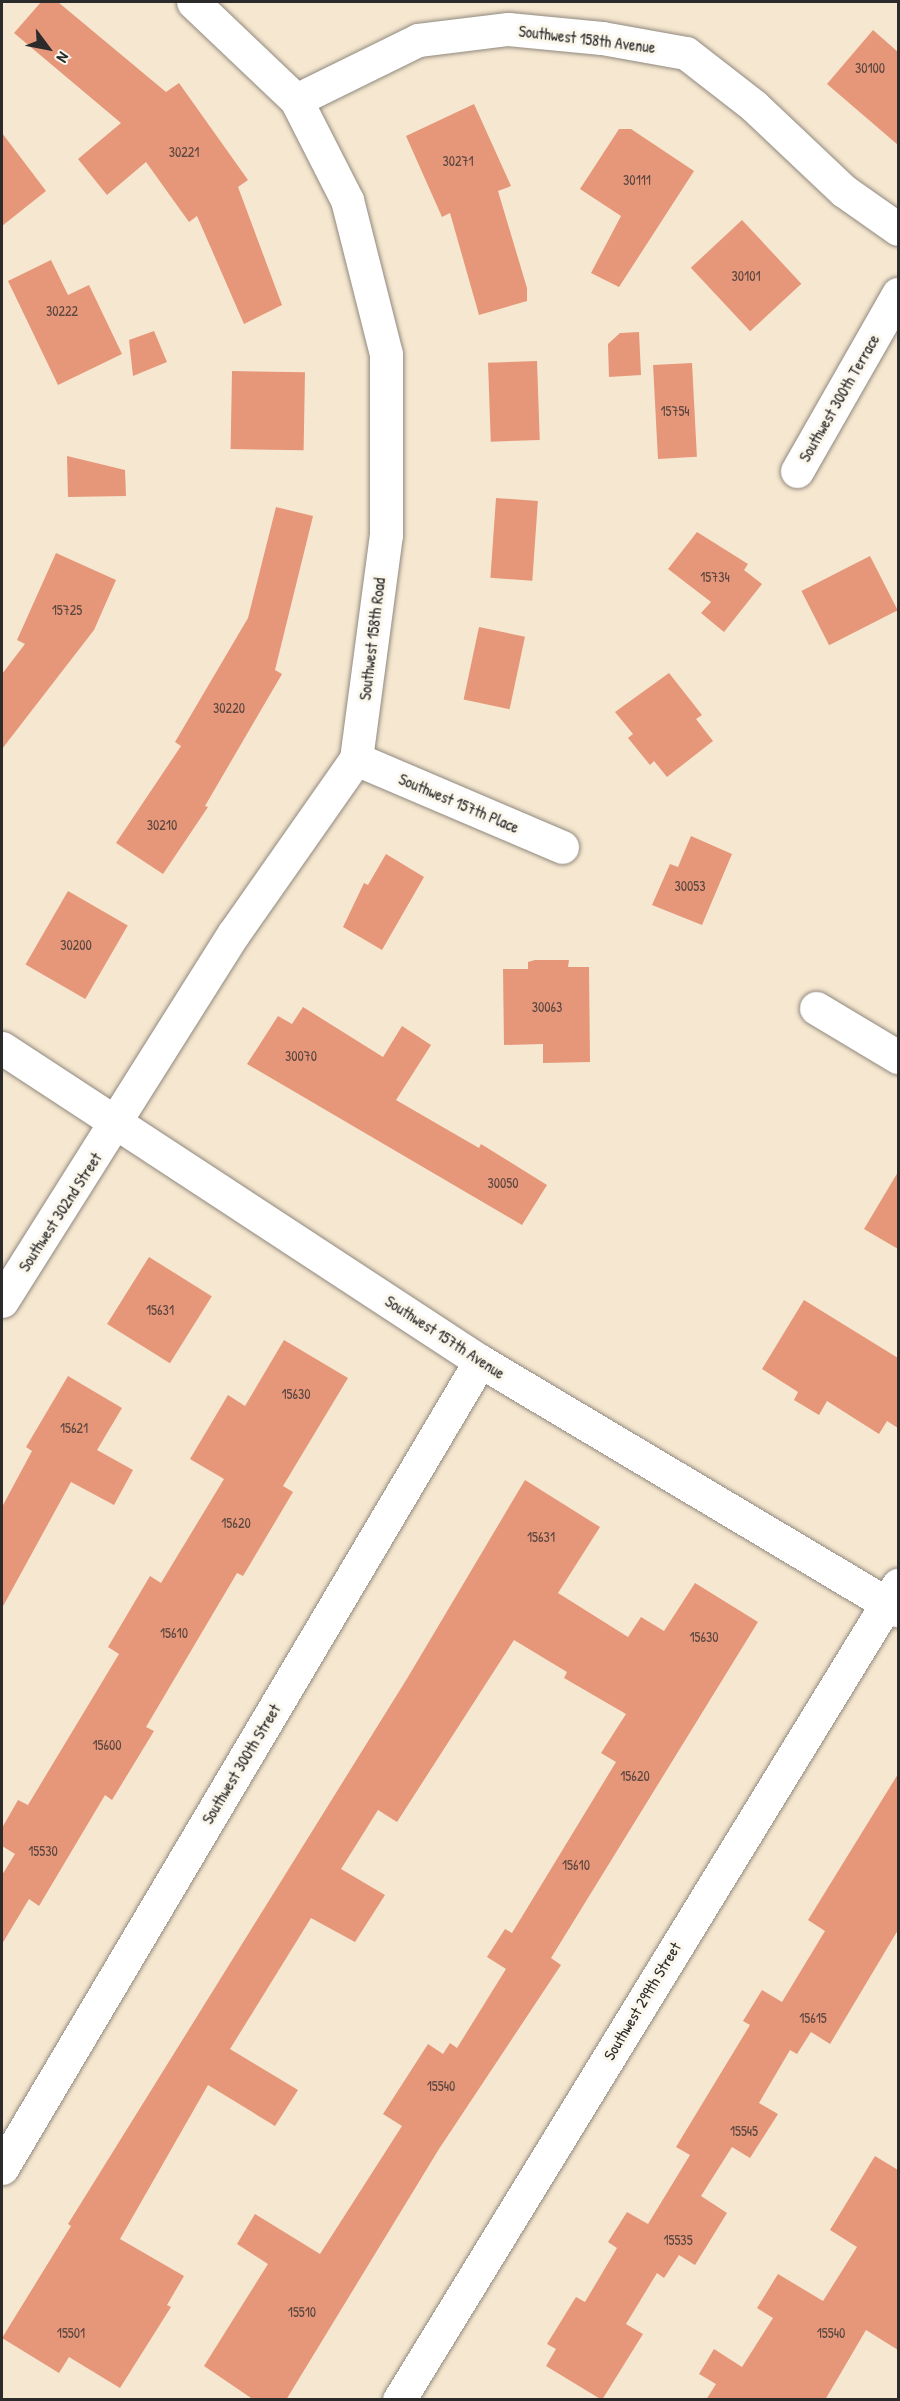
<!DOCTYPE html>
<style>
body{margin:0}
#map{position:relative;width:900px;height:2401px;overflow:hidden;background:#f6e7d0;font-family:"Patrick Hand",sans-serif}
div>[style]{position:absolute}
.building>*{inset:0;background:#e6977a;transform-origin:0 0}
.roads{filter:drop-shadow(0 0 2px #90897e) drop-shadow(0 0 2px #90897e)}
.minor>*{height:33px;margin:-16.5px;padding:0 16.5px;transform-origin:16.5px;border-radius:16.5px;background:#fff}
span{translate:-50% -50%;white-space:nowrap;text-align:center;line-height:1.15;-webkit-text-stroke:6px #fbf7ec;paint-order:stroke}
.number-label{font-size:14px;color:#5a463f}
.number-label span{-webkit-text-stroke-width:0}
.street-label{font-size:16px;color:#2b2b2b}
.frame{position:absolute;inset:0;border:3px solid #2b2b2b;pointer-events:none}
.north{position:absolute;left:18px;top:18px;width:60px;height:60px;-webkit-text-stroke:4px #fbf7ec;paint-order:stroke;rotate:122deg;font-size:16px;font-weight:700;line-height:24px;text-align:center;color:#2b2b2b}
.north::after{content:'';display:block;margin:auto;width:21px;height:27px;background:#2b2b2b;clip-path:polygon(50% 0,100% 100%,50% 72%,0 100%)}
</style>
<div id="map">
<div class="building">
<i style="clip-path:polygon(41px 2px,58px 2px,166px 92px,179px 83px,248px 180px,238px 187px,282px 305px,244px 324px,197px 216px,189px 222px,146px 162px,107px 195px,78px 159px,121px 123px,14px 33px)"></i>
<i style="clip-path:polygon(873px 30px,898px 52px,898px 145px,827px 84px)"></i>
<i style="clip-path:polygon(474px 104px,511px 186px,498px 191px,527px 288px,527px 301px,479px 315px,450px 213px,442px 217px,406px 136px)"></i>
<i style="clip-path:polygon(619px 129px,631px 129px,694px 171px,619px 287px,591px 273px,621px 216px,580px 189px)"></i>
<i style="clip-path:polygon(2px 133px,46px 191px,2px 226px)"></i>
<i style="left:742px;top:220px;width:87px;height:70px;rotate:47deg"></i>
<i style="clip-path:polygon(51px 260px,68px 295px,89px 285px,122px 354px,58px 385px,8px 281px)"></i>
<i style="clip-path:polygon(154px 331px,167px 362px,133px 376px,129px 340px)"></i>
<i style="clip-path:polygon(639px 332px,641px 375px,609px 377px,608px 344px,620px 333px)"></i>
<i style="left:537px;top:361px;width:79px;height:49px;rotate:88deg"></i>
<i style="left:692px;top:363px;width:94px;height:39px;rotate:87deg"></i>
<i style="left:232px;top:371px;width:73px;height:78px;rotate:1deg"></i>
<i style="clip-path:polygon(67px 456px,125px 470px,126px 496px,68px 497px)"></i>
<i style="left:496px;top:498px;width:42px;height:80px;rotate:4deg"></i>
<i style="clip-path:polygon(276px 507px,313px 516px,275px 670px,282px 674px,205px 806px,208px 807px,163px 874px,116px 843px,181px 746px,175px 742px,248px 618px)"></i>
<i style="clip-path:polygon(697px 532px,748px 564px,744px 570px,762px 584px,724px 632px,701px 613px,711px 602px,668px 569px)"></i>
<i style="clip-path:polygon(56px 553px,116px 580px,94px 630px,2px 749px,2px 674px,25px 644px,17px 640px)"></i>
<i style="left:870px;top:556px;width:61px;height:77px;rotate:63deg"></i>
<i style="left:479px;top:627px;width:47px;height:74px;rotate:12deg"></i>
<i style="clip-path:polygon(669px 673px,702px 715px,696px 719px,713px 741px,667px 777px,654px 761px,650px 765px,628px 738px,633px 734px,615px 712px)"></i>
<i style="clip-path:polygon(691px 836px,732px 854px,702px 925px,652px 905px,670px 864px,678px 867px)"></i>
<i style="clip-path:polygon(386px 854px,424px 877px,382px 950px,343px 927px,364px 883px,368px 885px)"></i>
<i style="left:68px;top:891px;width:69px;height:85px;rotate:30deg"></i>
<i style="clip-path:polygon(535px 960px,569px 960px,568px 967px,589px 967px,590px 1062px,543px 1063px,543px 1044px,504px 1045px,503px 969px,528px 969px,528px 962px)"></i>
<i style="clip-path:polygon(303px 1007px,383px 1057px,402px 1026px,431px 1045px,396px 1100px,479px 1148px,481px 1144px,547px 1185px,522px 1225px,247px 1064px,278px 1016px,292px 1024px)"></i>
<i style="clip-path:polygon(898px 1172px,898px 1249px,864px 1229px)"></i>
<i style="left:149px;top:1257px;width:74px;height:79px;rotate:32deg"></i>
<i style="clip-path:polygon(804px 1300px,898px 1358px,898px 1428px,887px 1421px,879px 1434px,827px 1401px,819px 1415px,794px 1400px,798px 1392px,762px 1369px)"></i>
<i style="clip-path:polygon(284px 1340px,348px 1378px,283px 1486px,293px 1492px,243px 1576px,237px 1573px,146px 1727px,154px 1731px,112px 1800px,105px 1795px,39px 1906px,29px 1899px,2px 1944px,2px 1875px,15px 1854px,2px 1846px,2px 1828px,18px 1800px,28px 1805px,119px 1654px,108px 1647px,150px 1576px,161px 1583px,224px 1479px,190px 1459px,228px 1395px,245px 1406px)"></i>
<i style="clip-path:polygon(68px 1376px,122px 1408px,97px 1450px,133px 1470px,114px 1505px,71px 1482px,2px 1608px,2px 1507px,32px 1451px,26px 1447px)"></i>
<i style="clip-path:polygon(525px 1480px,600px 1527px,558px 1593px,628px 1637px,641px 1617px,664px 1631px,695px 1583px,758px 1622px,551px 1958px,561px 1965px,439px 2149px,286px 2400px,254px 2400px,204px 2366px,268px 2264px,237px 2244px,255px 2214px,320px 2254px,402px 2126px,383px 2114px,428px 2044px,443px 2054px,450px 2043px,457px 2048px,506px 1969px,487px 1957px,505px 1929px,512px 1933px,616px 1762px,601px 1753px,626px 1714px,564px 1678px,567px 1672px,514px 1640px,397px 1822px,378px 1810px,341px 1869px,385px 1895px,355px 1942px,311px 1918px,230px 2049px,298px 2090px,275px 2126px,208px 2085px,120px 2239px,184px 2276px,167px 2305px,171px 2307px,120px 2388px,69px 2357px,59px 2373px,2px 2338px,71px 2226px,68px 2224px,408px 1677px)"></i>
<i style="clip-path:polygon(898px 1774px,898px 1930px,830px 2044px,811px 2032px,797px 2054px,790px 2050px,759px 2103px,778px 2114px,750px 2158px,732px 2147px,701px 2196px,727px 2213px,695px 2265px,679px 2255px,664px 2278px,657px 2273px,626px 2324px,643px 2334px,602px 2400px,546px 2366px,556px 2349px,547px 2344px,576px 2297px,585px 2302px,617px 2248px,608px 2242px,627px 2212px,648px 2224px,690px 2155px,676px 2147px,750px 2025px,743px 2021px,762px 1990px,782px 2002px,825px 1931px,808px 1920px)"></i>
<i style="clip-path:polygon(875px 2156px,898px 2170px,898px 2350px,866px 2330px,825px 2400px,706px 2400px,716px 2384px,699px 2374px,714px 2349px,742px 2367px,773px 2318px,757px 2308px,778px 2274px,823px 2301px,857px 2247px,830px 2230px)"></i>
</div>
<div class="roads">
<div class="minor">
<i style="left:296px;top:100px;width:136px;rotate:-26.2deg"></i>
<i style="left:418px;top:40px;width:91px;rotate:-7deg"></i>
<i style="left:508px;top:29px;width:94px;rotate:5.5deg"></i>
<i style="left:602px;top:38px;width:85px;rotate:10.1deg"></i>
<i style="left:686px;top:53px;width:86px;rotate:37.9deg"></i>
<i style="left:754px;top:106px;width:124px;rotate:43.4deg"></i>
<i style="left:844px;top:191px;width:66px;rotate:35.1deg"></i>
<i style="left:797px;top:471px;width:204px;rotate:-60.3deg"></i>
<i style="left:356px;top:759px;width:224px;rotate:23.1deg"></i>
<i style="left:816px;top:1008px;width:96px;rotate:30.9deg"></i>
<i style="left:2px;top:1048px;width:571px;rotate:33.22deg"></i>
<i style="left:480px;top:1361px;width:487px;rotate:30.8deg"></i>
<i style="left:2px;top:1301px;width:435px;rotate:-57.8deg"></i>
<i style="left:234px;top:933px;width:213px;rotate:-55deg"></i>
<i style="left:356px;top:759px;width:226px;rotate:-82.4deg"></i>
<i style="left:386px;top:535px;width:181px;rotate:-90deg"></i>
<i style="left:386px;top:354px;width:159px;rotate:-104.2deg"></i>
<i style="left:347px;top:200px;width:112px;rotate:-117deg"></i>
<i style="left:296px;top:100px;width:142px;rotate:-136.4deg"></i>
<i style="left:2px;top:2168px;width:938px;rotate:-59.36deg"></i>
<i style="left:399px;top:2400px;width:956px;rotate:-58.52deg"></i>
</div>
</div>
<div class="number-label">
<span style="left:870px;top:68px">30100</span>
<span style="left:184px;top:152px">30221</span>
<span style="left:458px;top:161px">30271</span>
<span style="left:637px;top:180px">30111</span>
<span style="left:746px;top:276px">30101</span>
<span style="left:62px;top:311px">30222</span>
<span style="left:675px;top:411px">15754</span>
<span style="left:715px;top:577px">15734</span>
<span style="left:67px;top:610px">15725</span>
<span style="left:229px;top:708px">30220</span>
<span style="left:162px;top:825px">30210</span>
<span style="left:690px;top:886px">30053</span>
<span style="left:76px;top:945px">30200</span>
<span style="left:547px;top:1007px">30063</span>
<span style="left:301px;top:1056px">30070</span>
<span style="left:503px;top:1183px">30050</span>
<span style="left:160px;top:1310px">15631</span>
<span style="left:296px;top:1394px">15630</span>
<span style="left:74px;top:1428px">15621</span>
<span style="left:236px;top:1523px">15620</span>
<span style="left:541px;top:1537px">15631</span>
<span style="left:174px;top:1633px">15610</span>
<span style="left:704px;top:1637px">15630</span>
<span style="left:107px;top:1745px">15600</span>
<span style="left:635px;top:1776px">15620</span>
<span style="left:43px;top:1851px">15530</span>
<span style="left:576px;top:1865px">15610</span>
<span style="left:813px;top:2018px">15615</span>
<span style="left:441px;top:2086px">15540</span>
<span style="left:744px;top:2131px">15545</span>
<span style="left:678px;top:2240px">15535</span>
<span style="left:302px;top:2312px">15510</span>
<span style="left:71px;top:2333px">15501</span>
<span style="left:831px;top:2333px">15540</span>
</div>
<div class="street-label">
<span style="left:587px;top:39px;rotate:7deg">Southwest 158th Avenue</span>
<span style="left:839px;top:398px;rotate:-60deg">Southwest 300th Terrace</span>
<span style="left:372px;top:639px;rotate:-83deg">Southwest 158th Road</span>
<span style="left:459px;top:803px;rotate:23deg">Southwest 157th Place</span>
<span style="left:60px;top:1212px;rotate:-57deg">Southwest 302nd Street</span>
<span style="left:445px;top:1337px;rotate:33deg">Southwest 157th Avenue</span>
<span style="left:241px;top:1764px;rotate:-59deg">Southwest 300th Street</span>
<span style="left:642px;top:2001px;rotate:-59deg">Southwest 299th Street</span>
</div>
<div class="frame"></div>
<div class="north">N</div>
</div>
